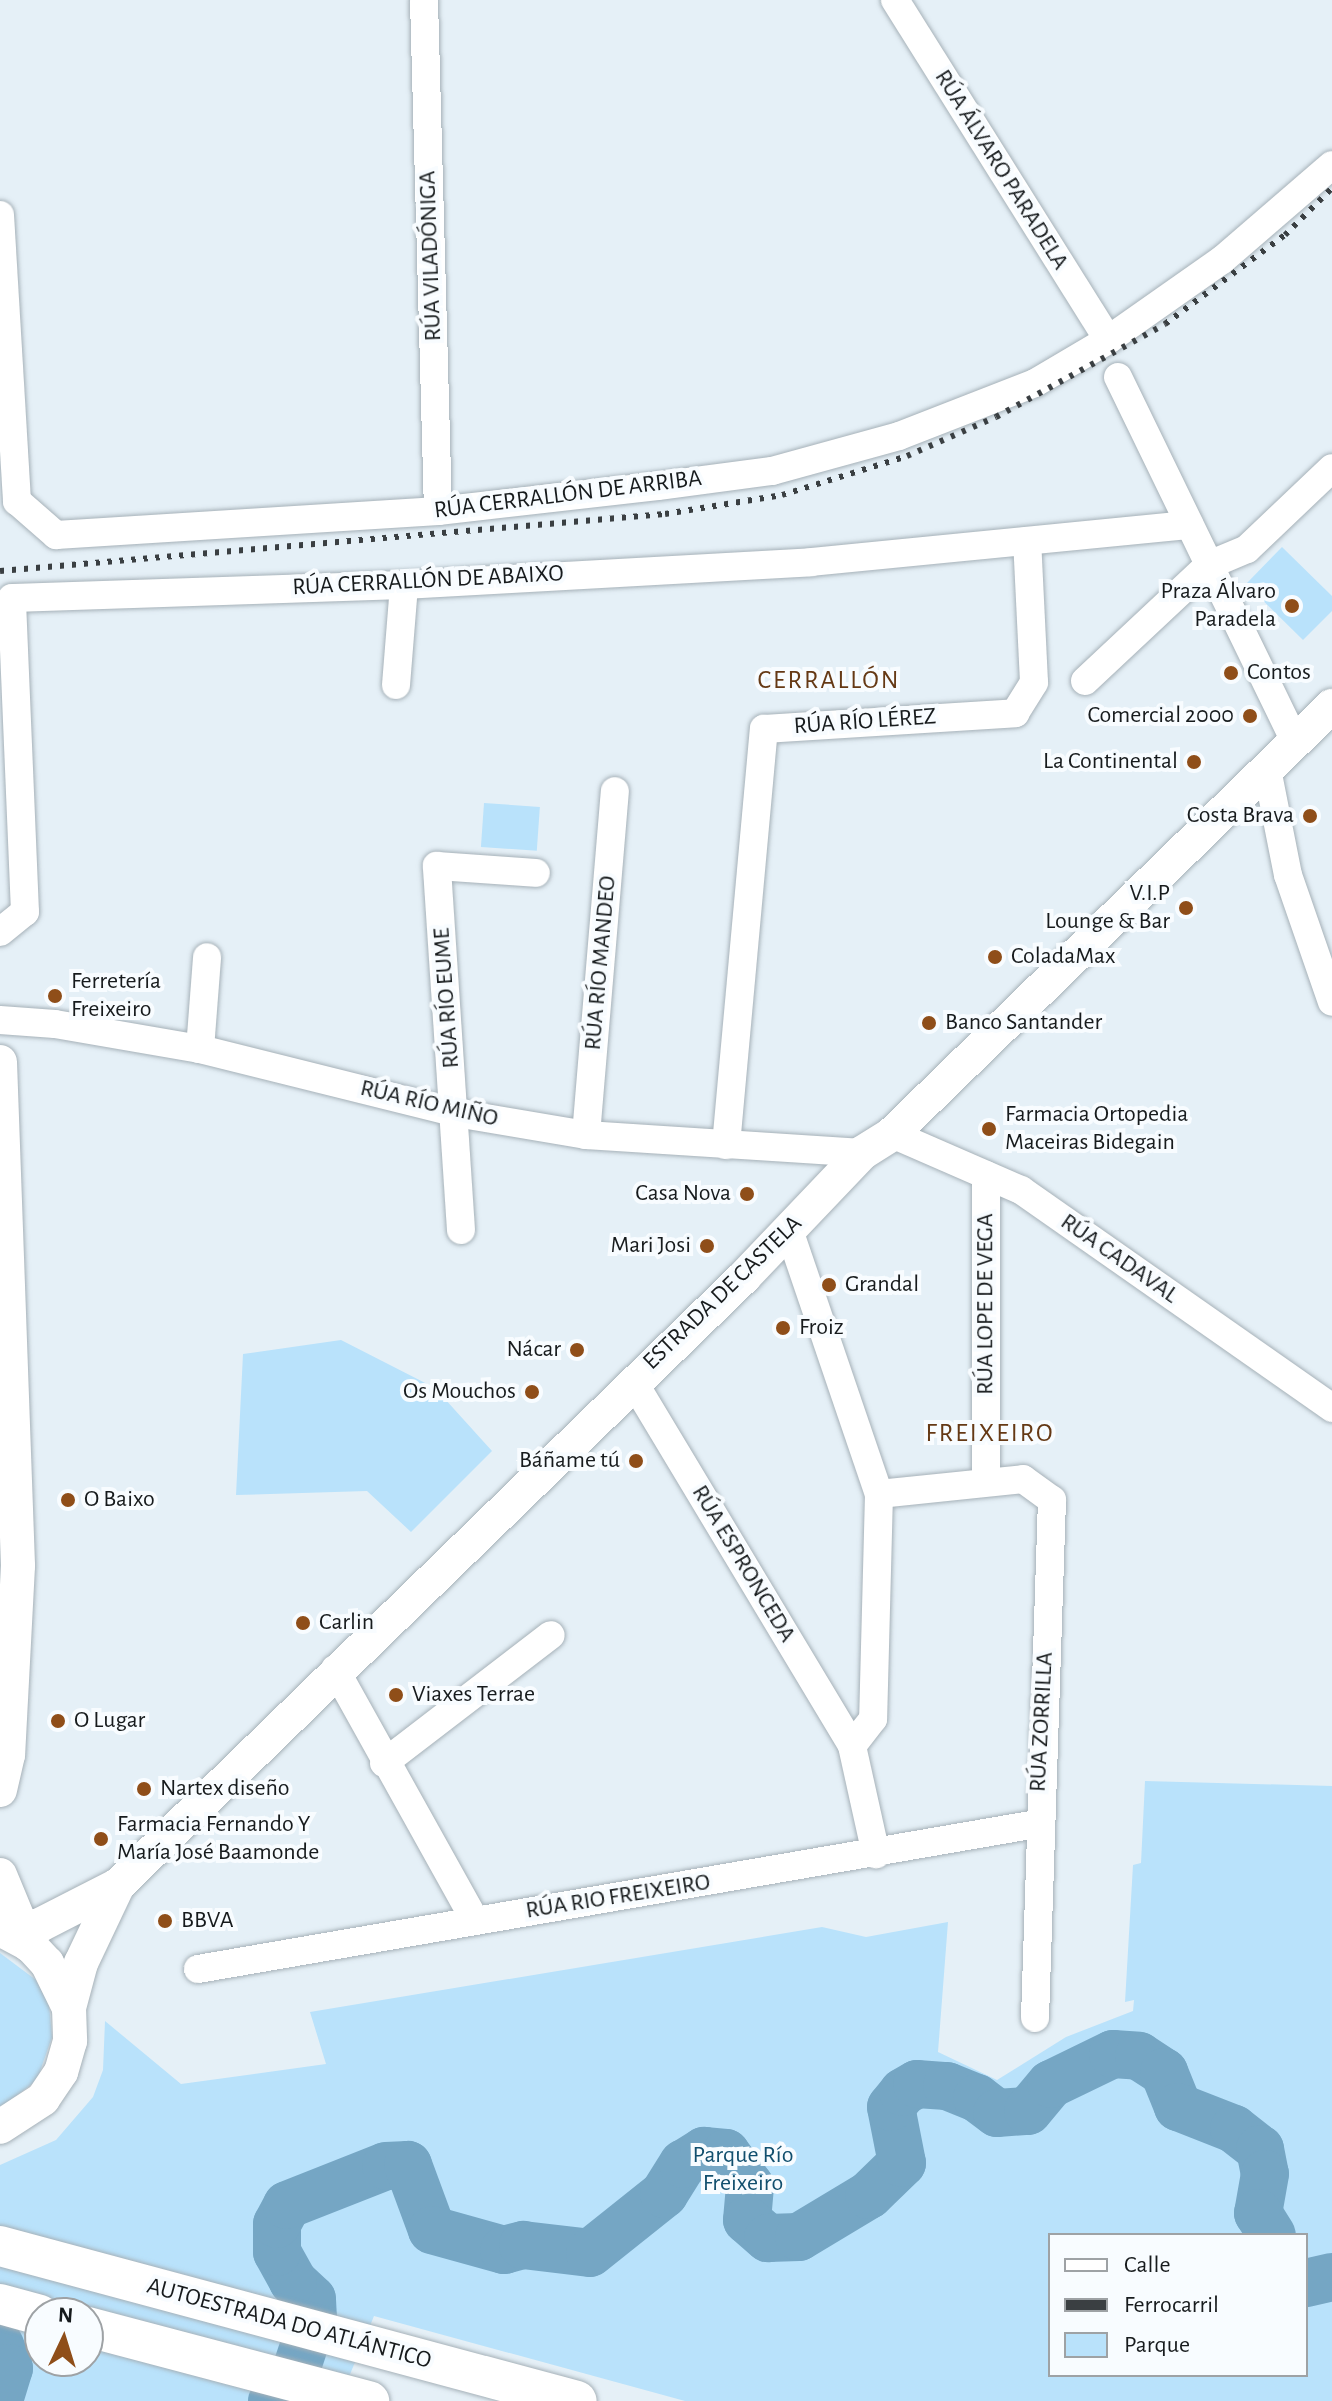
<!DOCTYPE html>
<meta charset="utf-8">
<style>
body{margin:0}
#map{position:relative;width:1332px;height:2401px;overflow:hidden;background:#e5f0f7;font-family:"Alegreya Sans",sans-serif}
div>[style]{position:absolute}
.green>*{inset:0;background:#b9e2fb;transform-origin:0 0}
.river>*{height:48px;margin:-24px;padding:0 24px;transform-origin:24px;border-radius:24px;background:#75a6c4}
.roads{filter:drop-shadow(0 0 2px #a6b1b8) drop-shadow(0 0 2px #a6b1b8)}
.minor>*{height:28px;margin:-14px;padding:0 14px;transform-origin:14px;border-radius:14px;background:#fff}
.major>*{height:34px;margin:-17px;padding:0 17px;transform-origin:17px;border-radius:17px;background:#fff}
.highway>*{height:40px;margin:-20px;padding:0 20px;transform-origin:20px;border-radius:20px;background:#fff}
.rail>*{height:6px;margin-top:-3px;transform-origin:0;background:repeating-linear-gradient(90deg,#3a3f42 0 4px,transparent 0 12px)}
.dots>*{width:22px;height:22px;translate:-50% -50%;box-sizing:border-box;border:4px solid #f8fcff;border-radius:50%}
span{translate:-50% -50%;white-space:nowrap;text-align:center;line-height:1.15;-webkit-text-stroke:8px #f8fcff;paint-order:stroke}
.street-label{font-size:24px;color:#171b1d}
.poi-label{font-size:24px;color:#171b1d}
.right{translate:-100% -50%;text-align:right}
.left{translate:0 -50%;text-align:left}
.park-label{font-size:24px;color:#114f6e}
.neighbourhood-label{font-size:26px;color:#653915;letter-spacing:2px}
.legend{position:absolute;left:1048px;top:2233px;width:260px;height:144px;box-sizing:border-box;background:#f8fcff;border:2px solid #9ea2a5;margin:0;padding:10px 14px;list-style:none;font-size:24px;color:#171b1d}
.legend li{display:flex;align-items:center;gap:16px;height:40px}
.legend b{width:40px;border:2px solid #9ea2a5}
.north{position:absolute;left:24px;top:2297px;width:80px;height:80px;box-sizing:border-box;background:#f8fcff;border:2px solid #9ea2a5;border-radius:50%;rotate:4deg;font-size:22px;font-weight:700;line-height:32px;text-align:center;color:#171b1d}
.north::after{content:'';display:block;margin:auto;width:28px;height:36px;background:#8f4e19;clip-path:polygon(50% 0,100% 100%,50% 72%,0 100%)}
</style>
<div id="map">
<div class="green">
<i style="clip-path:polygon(1282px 547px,1332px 596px,1332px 611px,1303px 640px,1246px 584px)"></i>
<i style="left:484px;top:803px;width:56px;height:44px;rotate:4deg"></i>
<i style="clip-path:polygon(341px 1340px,435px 1388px,492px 1451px,411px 1532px,367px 1491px,236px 1495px,243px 1354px)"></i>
<i style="clip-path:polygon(evenodd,1145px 1781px,1332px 1786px,1332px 2401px,685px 2401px,374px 2316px,339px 2401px,0 2401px,0 2165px,56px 2140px,93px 2097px,103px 2070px,105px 2021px,181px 2084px,326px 2064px,310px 2012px,822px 1927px,866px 1937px,948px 1922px,938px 2052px,997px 2080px,1066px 2037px,1133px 2011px,1134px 2000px,1125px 2002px,1133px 1865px,1141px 1863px,1145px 1781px,1050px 2235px,1306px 2235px,1306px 2375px,1050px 2375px,1050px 2235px,1145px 1781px,40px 2313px,88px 2313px,88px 2361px,40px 2361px,40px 2313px)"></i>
<i style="clip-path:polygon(0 1953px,36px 1980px,49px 2005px,52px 2037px,37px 2080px,0 2108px)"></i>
</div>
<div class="river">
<i style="left:1306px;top:2283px;width:27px;rotate:-13deg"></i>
<i style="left:0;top:2345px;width:25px;rotate:69deg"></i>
<i style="left:9px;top:2368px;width:30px;rotate:107deg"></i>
<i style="left:272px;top:2401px;width:39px;rotate:-52deg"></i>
<i style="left:296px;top:2370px;width:54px;rotate:-71.6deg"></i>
<i style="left:313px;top:2319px;width:20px;rotate:-93deg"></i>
<i style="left:312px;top:2299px;width:26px;rotate:-137deg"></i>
<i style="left:293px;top:2281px;width:33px;rotate:-119deg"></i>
<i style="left:277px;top:2252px;width:28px;rotate:-90deg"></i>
<i style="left:277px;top:2224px;width:21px;rotate:-62deg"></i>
<i style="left:287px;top:2205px;width:106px;rotate:-21.5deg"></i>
<i style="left:386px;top:2166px;width:22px;rotate:-3deg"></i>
<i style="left:408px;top:2165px;width:69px;rotate:69.7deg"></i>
<i style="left:432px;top:2230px;width:75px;rotate:15.5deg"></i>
<i style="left:504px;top:2250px;width:20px;rotate:-15deg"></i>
<i style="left:523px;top:2245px;width:67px;rotate:6.8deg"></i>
<i style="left:590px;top:2253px;width:95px;rotate:-38.6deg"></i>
<i style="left:664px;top:2194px;width:36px;rotate:-58deg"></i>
<i style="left:683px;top:2164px;width:25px;rotate:-32deg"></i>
<i style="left:704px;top:2151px;width:22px;rotate:5deg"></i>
<i style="left:726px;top:2153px;width:41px;rotate:54deg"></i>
<i style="left:750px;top:2186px;width:34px;rotate:95deg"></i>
<i style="left:747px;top:2220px;width:28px;rotate:41deg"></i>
<i style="left:768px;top:2238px;width:31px;rotate:-2deg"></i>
<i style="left:799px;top:2237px;width:82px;rotate:-31deg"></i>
<i style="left:869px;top:2195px;width:46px;rotate:-44.1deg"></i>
<i style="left:902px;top:2163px;width:57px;rotate:-101.1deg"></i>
<i style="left:891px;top:2107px;width:19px;rotate:-51deg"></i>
<i style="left:903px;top:2092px;width:16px;rotate:-30deg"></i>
<i style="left:917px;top:2084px;width:30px;rotate:4deg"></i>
<i style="left:947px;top:2086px;width:32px;rotate:22deg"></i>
<i style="left:977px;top:2098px;width:25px;rotate:37deg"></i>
<i style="left:997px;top:2113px;width:31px;rotate:-4deg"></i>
<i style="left:1028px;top:2111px;width:35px;rotate:-50deg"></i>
<i style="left:1051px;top:2084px;width:69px;rotate:-25.8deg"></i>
<i style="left:1113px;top:2054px;width:26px;rotate:4deg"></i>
<i style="left:1139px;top:2056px;width:30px;rotate:33deg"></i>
<i style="left:1164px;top:2072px;width:38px;rotate:68deg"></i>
<i style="left:1178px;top:2107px;width:60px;rotate:21.4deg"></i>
<i style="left:1234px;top:2129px;width:33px;rotate:38deg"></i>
<i style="left:1260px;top:2149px;width:25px;rotate:79deg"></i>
<i style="left:1265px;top:2174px;width:40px;rotate:100deg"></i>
<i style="left:1258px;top:2213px;width:26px;rotate:58deg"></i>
</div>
<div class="roads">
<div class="minor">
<i style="left:424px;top:0;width:511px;rotate:88.43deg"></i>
<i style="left:895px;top:0;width:401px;rotate:57.9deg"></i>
<i style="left:0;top:215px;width:287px;rotate:86.6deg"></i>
<i style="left:17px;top:501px;width:52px;rotate:41.1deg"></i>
<i style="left:56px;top:535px;width:383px;rotate:-3.6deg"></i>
<i style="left:438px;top:511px;width:221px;rotate:-6.5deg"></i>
<i style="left:658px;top:486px;width:115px;rotate:-7.5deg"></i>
<i style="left:772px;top:471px;width:132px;rotate:-15.4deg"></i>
<i style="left:899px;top:436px;width:146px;rotate:-21.3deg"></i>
<i style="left:1035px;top:383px;width:85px;rotate:-30.5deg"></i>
<i style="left:1108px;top:340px;width:139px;rotate:-35.1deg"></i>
<i style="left:1222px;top:260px;width:145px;rotate:-40.8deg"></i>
<i style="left:1118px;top:377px;width:406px;rotate:64.1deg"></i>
<i style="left:1085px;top:681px;width:170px;rotate:-43.1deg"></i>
<i style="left:1209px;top:565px;width:41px;rotate:-22.8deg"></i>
<i style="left:1247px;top:549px;width:117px;rotate:-43.6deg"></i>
<i style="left:396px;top:685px;width:100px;rotate:-85.4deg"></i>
<i style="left:1267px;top:769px;width:108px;rotate:78.8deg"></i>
<i style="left:1288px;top:875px;width:134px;rotate:70.9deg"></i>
<i style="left:0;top:932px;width:32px;rotate:-39deg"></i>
<i style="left:25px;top:912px;width:314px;rotate:-92.4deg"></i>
<i style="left:12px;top:598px;width:392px;rotate:-1.9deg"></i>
<i style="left:404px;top:585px;width:408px;rotate:-3.2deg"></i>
<i style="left:811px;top:562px;width:380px;rotate:-5.6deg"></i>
<i style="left:0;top:1020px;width:55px;rotate:4.2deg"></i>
<i style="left:55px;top:1024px;width:147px;rotate:9.8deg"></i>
<i style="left:200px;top:1049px;width:264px;rotate:14deg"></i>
<i style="left:456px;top:1113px;width:132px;rotate:9.6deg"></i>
<i style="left:586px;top:1135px;width:277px;rotate:3.7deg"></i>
<i style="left:200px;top:1049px;width:92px;rotate:-85.6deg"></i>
<i style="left:892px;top:1134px;width:141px;rotate:23.5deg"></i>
<i style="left:1021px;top:1190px;width:380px;rotate:35deg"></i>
<i style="left:586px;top:1135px;width:345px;rotate:-85.2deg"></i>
<i style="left:726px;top:1145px;width:418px;rotate:-84.8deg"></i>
<i style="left:764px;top:729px;width:252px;rotate:-3.6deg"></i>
<i style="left:1015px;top:713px;width:36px;rotate:-58deg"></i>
<i style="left:1034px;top:682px;width:141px;rotate:-92.8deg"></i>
<i style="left:461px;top:1230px;width:365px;rotate:-93.8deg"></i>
<i style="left:437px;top:866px;width:99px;rotate:4deg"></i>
<i style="left:789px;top:1230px;width:279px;rotate:71.2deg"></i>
<i style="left:879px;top:1494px;width:225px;rotate:91.5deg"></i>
<i style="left:873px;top:1719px;width:34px;rotate:128deg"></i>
<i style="left:633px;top:1381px;width:426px;rotate:59deg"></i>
<i style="left:852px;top:1746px;width:111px;rotate:77.5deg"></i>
<i style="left:986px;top:1481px;width:306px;rotate:-90deg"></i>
<i style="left:879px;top:1494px;width:145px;rotate:-5.9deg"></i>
<i style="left:1023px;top:1479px;width:36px;rotate:36deg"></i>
<i style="left:1052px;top:1500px;width:518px;rotate:91.88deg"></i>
<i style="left:335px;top:1669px;width:286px;rotate:60.9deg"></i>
<i style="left:384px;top:1763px;width:210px;rotate:-37.5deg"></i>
<i style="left:198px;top:1969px;width:851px;rotate:-9.81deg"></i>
</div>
<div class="major">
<i style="left:0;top:1062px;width:504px;rotate:87.95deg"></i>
<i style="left:18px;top:1566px;width:189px;rotate:93deg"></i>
<i style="left:8px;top:1755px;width:36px;rotate:103deg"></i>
<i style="left:0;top:1875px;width:76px;rotate:67.5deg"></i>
<i style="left:0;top:1929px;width:34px;rotate:28deg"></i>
<i style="left:30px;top:1945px;width:25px;rotate:47deg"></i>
<i style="left:47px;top:1963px;width:50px;rotate:63.9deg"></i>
<i style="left:69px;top:2008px;width:33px;rotate:88deg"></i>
<i style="left:70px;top:2041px;width:32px;rotate:106deg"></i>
<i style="left:61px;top:2072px;width:32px;rotate:124deg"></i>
<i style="left:43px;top:2099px;width:51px;rotate:146.9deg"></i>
<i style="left:2px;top:1930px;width:38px;rotate:-7deg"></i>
<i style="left:40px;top:1925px;width:88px;rotate:-27.1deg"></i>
<i style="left:118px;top:1885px;width:873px;rotate:-44.16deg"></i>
<i style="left:744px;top:1277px;width:171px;rotate:-46.4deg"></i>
<i style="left:862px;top:1153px;width:36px;rotate:-32deg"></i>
<i style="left:892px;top:1134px;width:614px;rotate:-44.21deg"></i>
<i style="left:69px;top:2008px;width:47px;rotate:-75.1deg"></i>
<i style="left:81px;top:1963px;width:86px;rotate:-64.6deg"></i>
</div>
<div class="highway">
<i style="left:0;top:2246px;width:597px;rotate:15.04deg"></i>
<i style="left:0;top:2304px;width:41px;rotate:15.4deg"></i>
<i style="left:88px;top:2327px;width:291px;rotate:14.8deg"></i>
</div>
</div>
<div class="rail">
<i style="left:0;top:571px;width:667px;rotate:-4.9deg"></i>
<i style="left:665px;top:514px;width:119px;rotate:-9.2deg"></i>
<i style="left:782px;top:495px;width:131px;rotate:-17.3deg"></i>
<i style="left:907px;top:456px;width:97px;rotate:-23.7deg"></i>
<i style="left:996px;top:417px;width:193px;rotate:-28.8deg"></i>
<i style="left:1165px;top:324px;width:149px;rotate:-36.6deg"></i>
<i style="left:1285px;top:235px;width:66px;rotate:-45deg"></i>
</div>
<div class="dots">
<i style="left:1292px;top:606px;background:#8f4e19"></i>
<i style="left:1231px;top:673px;background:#8f4e19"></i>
<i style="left:1250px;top:716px;background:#8f4e19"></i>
<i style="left:1194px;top:762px;background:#8f4e19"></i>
<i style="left:1310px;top:816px;background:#8f4e19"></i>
<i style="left:1186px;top:908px;background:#8f4e19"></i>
<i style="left:995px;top:957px;background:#8f4e19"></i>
<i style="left:55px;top:996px;background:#8f4e19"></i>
<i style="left:929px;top:1023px;background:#8f4e19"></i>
<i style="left:989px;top:1129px;background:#8f4e19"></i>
<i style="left:747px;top:1194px;background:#8f4e19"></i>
<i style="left:707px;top:1246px;background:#8f4e19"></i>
<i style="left:829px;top:1285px;background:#8f4e19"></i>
<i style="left:783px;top:1328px;background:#8f4e19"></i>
<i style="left:577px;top:1350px;background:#8f4e19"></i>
<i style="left:532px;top:1392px;background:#8f4e19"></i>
<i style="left:636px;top:1461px;background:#8f4e19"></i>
<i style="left:68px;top:1500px;background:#8f4e19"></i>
<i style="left:303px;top:1623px;background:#8f4e19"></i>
<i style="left:396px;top:1695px;background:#8f4e19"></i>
<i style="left:58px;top:1721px;background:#8f4e19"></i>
<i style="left:144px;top:1789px;background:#8f4e19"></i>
<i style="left:101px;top:1839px;background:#8f4e19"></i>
<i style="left:165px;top:1921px;background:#8f4e19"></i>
</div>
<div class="street-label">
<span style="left:1001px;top:170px;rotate:58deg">RÚA ÁLVARO PARADELA</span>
<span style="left:431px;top:256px;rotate:-92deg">RÚA VILADÓNIGA</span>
<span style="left:568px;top:495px;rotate:-7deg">RÚA CERRALLÓN DE ARRIBA</span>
<span style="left:428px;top:581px;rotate:-3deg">RÚA CERRALLÓN DE ABAIXO</span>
<span style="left:865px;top:722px;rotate:-4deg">RÚA RÍO LÉREZ</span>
<span style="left:601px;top:963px;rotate:-85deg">RÚA RÍO MANDEO</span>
<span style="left:447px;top:998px;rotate:-94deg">RÚA RÍO EUME</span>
<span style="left:429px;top:1104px;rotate:13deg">RÚA RÍO MIÑO</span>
<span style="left:1119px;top:1259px;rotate:35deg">RÚA CADAVAL</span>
<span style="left:723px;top:1293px;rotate:-44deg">ESTRADA DE CASTELA</span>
<span style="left:986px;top:1304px;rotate:-90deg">RÚA LOPE DE VEGA</span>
<span style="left:743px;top:1564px;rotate:59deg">RÚA ESPRONCEDA</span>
<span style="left:1042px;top:1722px;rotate:-87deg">RÚA ZORRILLA</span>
<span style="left:618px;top:1897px;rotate:-9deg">RÚA RIO FREIXEIRO</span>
<span style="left:289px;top:2324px;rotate:15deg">AUTOESTRADA DO ATLÁNTICO</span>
</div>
<div class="poi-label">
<span class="right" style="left:1276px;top:606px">Praza Álvaro<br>Paradela</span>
<span class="left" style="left:1247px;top:673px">Contos</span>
<span class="right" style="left:1234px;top:716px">Comercial 2000</span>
<span class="right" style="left:1178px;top:762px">La Continental</span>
<span class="right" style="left:1294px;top:816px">Costa Brava</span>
<span class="right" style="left:1170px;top:908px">V.I.P<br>Lounge &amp; Bar</span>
<span class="left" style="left:1011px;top:957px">ColadaMax</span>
<span class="left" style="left:71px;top:996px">Ferretería<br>Freixeiro</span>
<span class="left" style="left:945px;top:1023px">Banco Santander</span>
<span class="left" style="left:1005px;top:1129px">Farmacia Ortopedia<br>Maceiras Bidegain</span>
<span class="right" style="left:731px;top:1194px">Casa Nova</span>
<span class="right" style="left:691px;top:1246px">Mari Josi</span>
<span class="left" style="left:845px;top:1285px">Grandal</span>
<span class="left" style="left:799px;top:1328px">Froiz</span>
<span class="right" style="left:561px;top:1350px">Nácar</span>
<span class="right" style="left:516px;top:1392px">Os Mouchos</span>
<span class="right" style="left:620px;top:1461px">Báñame tú</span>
<span class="left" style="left:84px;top:1500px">O Baixo</span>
<span class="left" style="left:319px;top:1623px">Carlin</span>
<span class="left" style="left:412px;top:1695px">Viaxes Terrae</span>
<span class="left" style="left:74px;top:1721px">O Lugar</span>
<span class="left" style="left:160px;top:1789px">Nartex diseño</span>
<span class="left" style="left:117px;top:1839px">Farmacia Fernando Y<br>María José Baamonde</span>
<span class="left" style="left:181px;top:1921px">BBVA</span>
</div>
<div class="park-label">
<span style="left:743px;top:2170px">Parque Río<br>Freixeiro</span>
</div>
<div class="neighbourhood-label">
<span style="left:829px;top:681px">CERRALLÓN</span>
<span style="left:990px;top:1434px">FREIXEIRO</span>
</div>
<ul class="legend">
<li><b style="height:10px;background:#fff"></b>Calle</li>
<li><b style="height:10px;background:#3a3f42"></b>Ferrocarril</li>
<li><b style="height:22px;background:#b9e2fb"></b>Parque</li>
</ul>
<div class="north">N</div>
</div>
